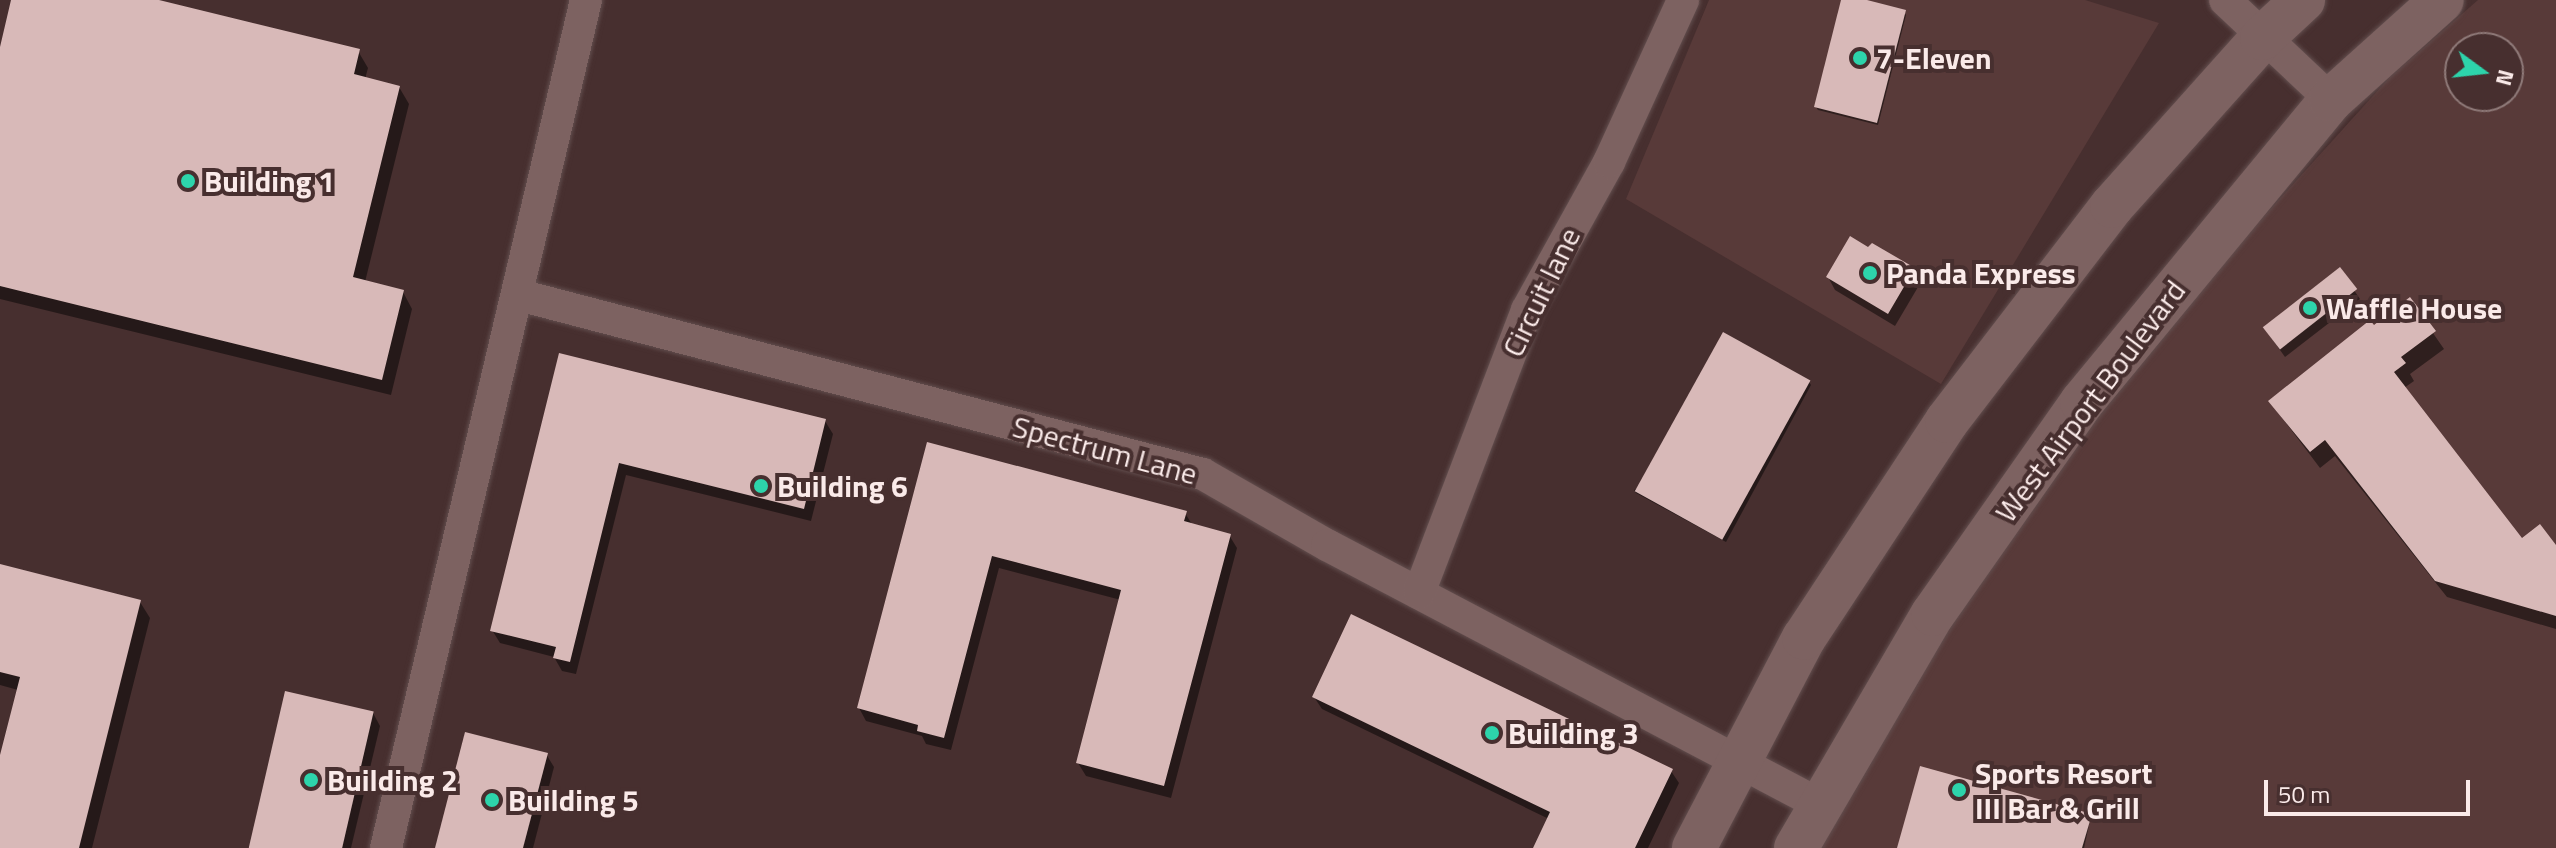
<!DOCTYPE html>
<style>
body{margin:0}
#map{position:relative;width:2556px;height:848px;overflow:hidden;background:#472f2f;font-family:"Titillium Web",sans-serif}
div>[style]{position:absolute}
.built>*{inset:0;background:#583a39}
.shadow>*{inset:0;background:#0007}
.building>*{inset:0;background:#d8b9b8;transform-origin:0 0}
.roads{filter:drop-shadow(0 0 2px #624e4e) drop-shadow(0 0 2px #624e4e)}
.street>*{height:32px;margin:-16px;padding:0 16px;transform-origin:16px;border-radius:16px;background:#7d6261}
.secondary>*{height:44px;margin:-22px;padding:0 22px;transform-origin:22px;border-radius:22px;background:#7d6261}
.dots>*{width:22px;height:22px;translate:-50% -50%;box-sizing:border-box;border:4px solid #472f2f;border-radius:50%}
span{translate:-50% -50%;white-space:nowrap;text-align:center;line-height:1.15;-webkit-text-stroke:8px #472f2f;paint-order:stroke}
.poi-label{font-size:30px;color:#faeae9;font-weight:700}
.left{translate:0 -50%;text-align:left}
.street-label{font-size:30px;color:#faeae9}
.north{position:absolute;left:2444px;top:32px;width:80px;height:80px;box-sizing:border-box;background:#472f2f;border:2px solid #8f7a79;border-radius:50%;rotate:105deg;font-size:22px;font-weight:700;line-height:32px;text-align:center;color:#faeae9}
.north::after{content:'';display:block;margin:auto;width:28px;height:36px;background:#2dd4ab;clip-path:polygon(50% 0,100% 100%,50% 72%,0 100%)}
.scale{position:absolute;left:2264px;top:780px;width:206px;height:36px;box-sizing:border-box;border:4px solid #faeae9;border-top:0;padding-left:10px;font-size:24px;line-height:28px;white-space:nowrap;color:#faeae9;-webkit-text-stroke:6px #472f2f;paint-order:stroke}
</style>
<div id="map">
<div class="built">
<i style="clip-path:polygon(1709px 0,2085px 0,2159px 23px,1941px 384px,1626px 199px)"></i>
<i style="clip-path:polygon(evenodd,2478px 0,2556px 0,2556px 848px,1815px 848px,1923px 652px,2123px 372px,2390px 77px,2478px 0,2460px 48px,2508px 48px,2508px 96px,2460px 96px,2460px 48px)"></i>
</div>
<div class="shadow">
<i style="clip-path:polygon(13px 0,150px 0,358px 51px,368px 68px,365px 79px,399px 87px,409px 104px,365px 282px,403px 292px,412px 309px,391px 395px,0 299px,0 55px)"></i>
<i style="clip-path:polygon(1843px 0,1858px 0,1904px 12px,1906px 15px,1878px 125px,1818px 110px,1816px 107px)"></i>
<i style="clip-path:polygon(1913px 269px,1921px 282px,1895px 326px,1835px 290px,1828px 277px)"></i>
<i style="clip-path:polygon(2340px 270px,2360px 299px,2285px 357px,2270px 336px)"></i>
<i style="clip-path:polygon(2410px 300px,2444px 349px,2410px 374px,2414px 381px,2404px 388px,2521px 541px,2556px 548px,2556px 629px,2447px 597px,2335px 456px,2320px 468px,2270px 402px)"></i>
<i style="clip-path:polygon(561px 355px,825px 421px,833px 434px,811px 521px,626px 475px,576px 674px,562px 671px,554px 657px,500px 643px,492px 630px)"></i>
<i style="clip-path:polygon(1809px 382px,1811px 385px,1726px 542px,1636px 493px,1634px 490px)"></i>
<i style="clip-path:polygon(928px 445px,1185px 513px,1193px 526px,1229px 535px,1237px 548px,1171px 798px,1086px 776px,1078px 763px,1121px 600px,999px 568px,951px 750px,926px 744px,922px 736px,866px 721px,859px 708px)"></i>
<i style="clip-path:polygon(0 566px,140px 602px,150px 618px,92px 848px,0 848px,0 763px,18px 690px,0 685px)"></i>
<i style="clip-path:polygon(1314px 697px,1671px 771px,1679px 783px,1648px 848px,1535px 848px,1549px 819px,1322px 709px)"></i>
<i style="clip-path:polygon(373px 713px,380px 726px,351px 848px,250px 848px)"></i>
<i style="clip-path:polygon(546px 754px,554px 767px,533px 848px,438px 848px)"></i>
<i style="clip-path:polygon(2091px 816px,2084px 848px,1899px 848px)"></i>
</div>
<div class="building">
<i style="clip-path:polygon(11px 0,159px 0,360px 49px,354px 74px,400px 86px,353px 277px,404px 290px,382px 380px,0 286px,0 47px)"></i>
<i style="clip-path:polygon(1841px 0,1867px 0,1906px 10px,1877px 123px,1814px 107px)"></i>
<i style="clip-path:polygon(1850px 236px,1868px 247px,1872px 243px,1915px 268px,1888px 314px,1826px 277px)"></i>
<i style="left:2340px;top:267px;width:28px;height:98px;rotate:52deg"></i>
<i style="clip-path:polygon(2410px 297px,2436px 331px,2401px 357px,2406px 363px,2394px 372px,2522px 538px,2540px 524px,2556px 545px,2556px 616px,2435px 581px,2325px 440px,2310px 452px,2268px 401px,2370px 320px,2374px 325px)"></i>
<i style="left:1723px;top:332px;width:100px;height:182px;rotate:29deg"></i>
<i style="clip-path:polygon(559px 353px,826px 419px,804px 509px,619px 463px,570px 662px,553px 658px,556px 647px,490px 631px)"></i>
<i style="clip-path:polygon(927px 442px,1187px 511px,1184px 521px,1231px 534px,1164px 786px,1076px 763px,1121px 590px,992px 556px,944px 738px,917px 731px,918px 725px,857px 708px)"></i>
<i style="clip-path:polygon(0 564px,141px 600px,79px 848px,0 848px,0 755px,20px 677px,0 672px)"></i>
<i style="clip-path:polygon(1351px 614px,1673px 769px,1635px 848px,1533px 848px,1550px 812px,1312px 697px)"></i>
<i style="left:285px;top:691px;width:91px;height:161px;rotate:13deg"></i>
<i style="clip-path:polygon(465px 732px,548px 753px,523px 848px,435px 848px)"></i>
<i style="clip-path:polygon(1920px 766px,2092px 814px,2082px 848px,1897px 848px)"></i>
</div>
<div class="roads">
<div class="street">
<i style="left:2225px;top:0;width:146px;rotate:43.3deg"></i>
<i style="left:519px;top:295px;width:707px;rotate:14.67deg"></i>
<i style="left:1203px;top:474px;width:143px;rotate:29.8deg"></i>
<i style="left:1327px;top:545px;width:556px;rotate:27.76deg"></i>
<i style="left:1419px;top:593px;width:303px;rotate:-69.1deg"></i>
<i style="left:1527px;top:310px;width:169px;rotate:-61deg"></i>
<i style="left:1609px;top:162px;width:178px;rotate:-65.4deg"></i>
<i style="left:386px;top:848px;width:871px;rotate:-76.73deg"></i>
</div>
<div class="secondary">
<i style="left:1694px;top:848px;width:237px;rotate:-62.4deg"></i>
<i style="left:1804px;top:638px;width:260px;rotate:-56.6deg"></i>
<i style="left:1947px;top:421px;width:271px;rotate:-52.5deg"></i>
<i style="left:2112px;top:206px;width:225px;rotate:-48.2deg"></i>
<i style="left:2262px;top:38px;width:56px;rotate:-42.8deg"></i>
<i style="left:1796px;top:848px;width:271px;rotate:-59.7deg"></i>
<i style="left:1933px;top:614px;width:259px;rotate:-54.9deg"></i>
<i style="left:2082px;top:402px;width:391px;rotate:-50.5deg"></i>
<i style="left:2331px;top:100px;width:149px;rotate:-42deg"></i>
</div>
</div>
<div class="dots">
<i style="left:1860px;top:58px;background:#2dd4ab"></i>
<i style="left:188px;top:181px;background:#2dd4ab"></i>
<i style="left:1870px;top:273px;background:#2dd4ab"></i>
<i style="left:2310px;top:308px;background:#2dd4ab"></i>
<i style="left:761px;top:486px;background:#2dd4ab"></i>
<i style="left:1492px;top:733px;background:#2dd4ab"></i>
<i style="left:311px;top:780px;background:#2dd4ab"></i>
<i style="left:1959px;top:790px;background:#2dd4ab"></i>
<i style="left:492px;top:800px;background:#2dd4ab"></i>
</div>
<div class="poi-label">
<span class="left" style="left:1876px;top:58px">7-Eleven</span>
<span class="left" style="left:204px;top:181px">Building 1</span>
<span class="left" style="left:1886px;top:273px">Panda Express</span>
<span class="left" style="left:2326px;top:308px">Waffle House</span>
<span class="left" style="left:777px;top:486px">Building 6</span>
<span class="left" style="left:1508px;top:733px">Building 3</span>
<span class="left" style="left:1975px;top:790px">Sports Resort<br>III Bar &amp; Grill</span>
<span class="left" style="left:327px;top:780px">Building 2</span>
<span class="left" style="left:508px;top:800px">Building 5</span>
</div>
<div class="street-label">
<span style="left:1541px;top:292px;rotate:-64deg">Circuit lane</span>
<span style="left:2090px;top:401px;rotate:-53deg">West Airport Boulevard</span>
<span style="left:1105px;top:450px;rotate:15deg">Spectrum Lane</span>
</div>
<div class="north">N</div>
<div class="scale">50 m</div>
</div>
